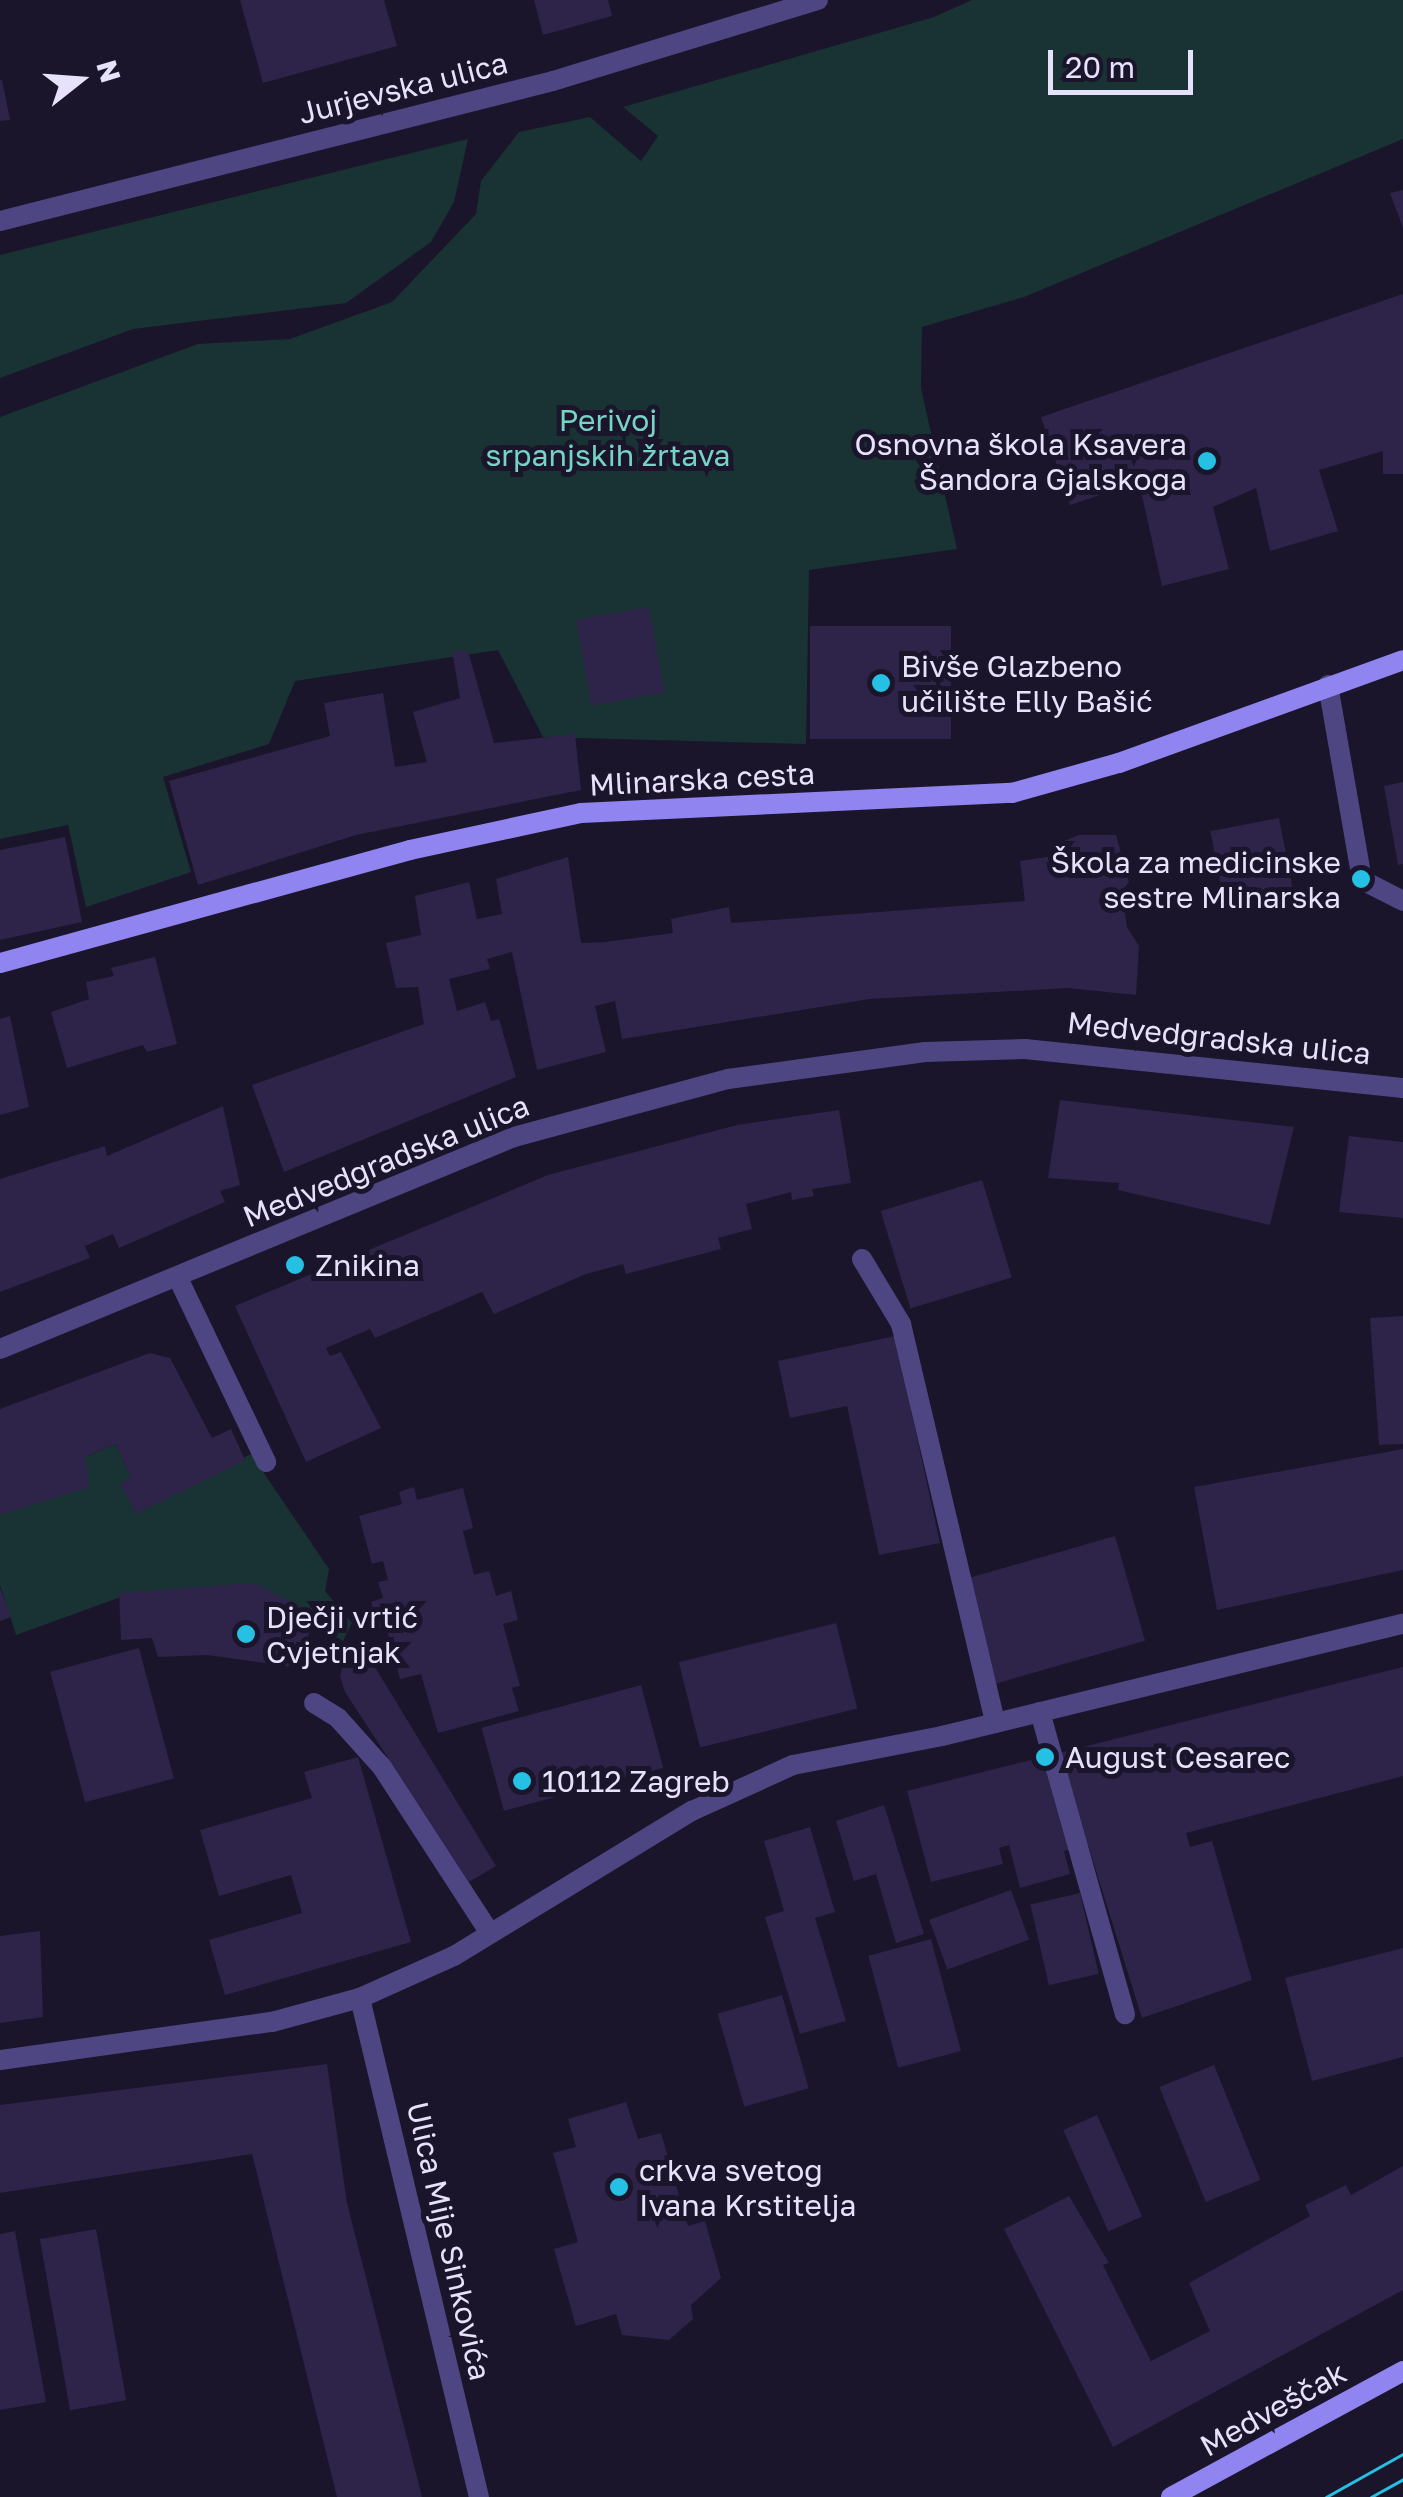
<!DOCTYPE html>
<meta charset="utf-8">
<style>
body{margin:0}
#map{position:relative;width:1403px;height:2497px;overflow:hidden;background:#1a152a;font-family:"Golos Text",sans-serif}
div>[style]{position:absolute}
.green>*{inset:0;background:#193233}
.building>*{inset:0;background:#2e2349;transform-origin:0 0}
.service>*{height:20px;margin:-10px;padding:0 10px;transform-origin:10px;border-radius:10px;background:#4d4683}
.minor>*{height:20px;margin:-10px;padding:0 10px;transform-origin:10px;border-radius:10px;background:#4d4683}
.tertiary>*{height:20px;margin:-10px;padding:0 10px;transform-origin:10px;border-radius:10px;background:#4d4683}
.secondary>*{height:20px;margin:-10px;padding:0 10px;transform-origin:10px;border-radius:10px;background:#9084f0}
.tram>*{height:2.5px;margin:-1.25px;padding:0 1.25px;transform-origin:1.25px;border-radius:1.25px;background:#25c0e4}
.dots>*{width:28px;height:28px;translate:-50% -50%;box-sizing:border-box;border:5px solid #1a152a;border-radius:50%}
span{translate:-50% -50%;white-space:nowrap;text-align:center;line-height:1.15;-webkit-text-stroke:10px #1a152a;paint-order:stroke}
.street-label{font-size:30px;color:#e7e2fb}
.park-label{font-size:30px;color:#75d4c5}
.poi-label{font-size:30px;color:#e7e2fb}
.right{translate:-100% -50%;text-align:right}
.left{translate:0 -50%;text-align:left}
.north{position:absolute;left:30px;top:30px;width:100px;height:100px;-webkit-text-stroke:8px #1a152a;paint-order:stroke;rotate:73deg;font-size:28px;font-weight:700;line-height:40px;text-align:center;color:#e7e2fb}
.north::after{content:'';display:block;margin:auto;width:35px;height:45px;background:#e7e2fb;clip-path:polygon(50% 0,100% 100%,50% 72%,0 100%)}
.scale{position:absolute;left:1048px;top:50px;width:145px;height:45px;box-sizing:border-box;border:5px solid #e7e2fb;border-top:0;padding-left:12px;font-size:30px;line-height:35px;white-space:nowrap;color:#e7e2fb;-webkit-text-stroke:8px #1a152a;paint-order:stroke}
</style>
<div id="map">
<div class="green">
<i style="clip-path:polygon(972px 0,1403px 0,1403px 139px,1024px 297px,922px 327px,921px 388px,957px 549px,809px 570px,806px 744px,543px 737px,498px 650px,295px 681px,269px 744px,163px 777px,191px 872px,86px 907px,68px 825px,0 839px,0 417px,198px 344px,290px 339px,392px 302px,476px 214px,481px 181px,519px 132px,590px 117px,641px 161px,658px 136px,623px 107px,934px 17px)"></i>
<i style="clip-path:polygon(468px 139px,454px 202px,431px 242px,346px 303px,133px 329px,0 378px,0 255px)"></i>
<i style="clip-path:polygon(116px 1444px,131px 1478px,121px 1483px,136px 1514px,251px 1454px,329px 1569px,325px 1591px,352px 1623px,343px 1641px,251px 1589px,121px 1597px,16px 1635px,0 1585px,0 1515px,85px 1457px)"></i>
</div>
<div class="building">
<i style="clip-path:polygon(240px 0,384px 0,397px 46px,263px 83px)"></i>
<i style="clip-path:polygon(534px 0,608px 0,612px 16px,543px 35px)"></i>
<i style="clip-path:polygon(0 80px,2px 80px,10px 120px,0 121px)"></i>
<i style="clip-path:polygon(1403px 190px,1403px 228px,1390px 193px)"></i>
<i style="clip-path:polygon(1403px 294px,1403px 474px,1383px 474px,1383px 451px,1319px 470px,1338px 531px,1270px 551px,1256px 488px,1213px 507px,1229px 569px,1162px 586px,1139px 482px,1070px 505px,1041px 417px)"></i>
<i style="left:649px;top:607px;width:87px;height:74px;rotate:80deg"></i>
<i style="left:810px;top:626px;width:141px;height:113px"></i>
<i style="clip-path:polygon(452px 651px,468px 651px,494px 743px,575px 734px,581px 790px,356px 835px,198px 885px,169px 781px,330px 736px,324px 703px,383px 693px,395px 767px,427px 762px,413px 712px,460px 698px)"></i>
<i style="clip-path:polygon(1403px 782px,1403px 864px,1398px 865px,1384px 786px)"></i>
<i style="left:1279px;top:818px;width:70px;height:70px;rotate:79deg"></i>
<i style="clip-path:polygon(1079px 835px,1116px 835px,1129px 882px,1122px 891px,1127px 927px,1139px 946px,1136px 995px,1068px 988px,870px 999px,622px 1039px,615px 1001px,595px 1006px,606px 1052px,537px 1070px,512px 952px,487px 959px,490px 969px,449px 979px,457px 1011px,485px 1002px,491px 1021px,499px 1019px,516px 1077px,284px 1172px,252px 1085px,424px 1024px,418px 987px,396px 988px,386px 943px,421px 935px,415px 896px,469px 882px,477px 919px,502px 914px,496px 879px,568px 857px,581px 943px,605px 942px,673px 933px,671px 919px,729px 907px,731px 923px,1025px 901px,1020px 861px,1053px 856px,1057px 844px)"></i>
<i style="clip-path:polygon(65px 837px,82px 922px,0 940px,0 850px)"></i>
<i style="clip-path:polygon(155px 957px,177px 1044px,147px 1052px,143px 1045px,67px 1068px,51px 1012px,89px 999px,86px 982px,114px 976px,111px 968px)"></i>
<i style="clip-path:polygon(10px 1016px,29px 1107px,0 1115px,0 1019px)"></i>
<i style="clip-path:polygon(1060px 1100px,1294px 1127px,1270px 1225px,1118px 1190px,1119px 1183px,1048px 1178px)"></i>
<i style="clip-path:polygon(223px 1106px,240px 1185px,220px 1191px,225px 1202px,119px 1248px,113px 1234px,85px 1246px,90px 1258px,0 1292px,0 1179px,105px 1146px,107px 1156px)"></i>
<i style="clip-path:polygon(839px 1110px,851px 1183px,812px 1189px,814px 1196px,792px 1200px,791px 1192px,746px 1204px,752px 1229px,718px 1238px,721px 1249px,626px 1274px,623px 1264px,586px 1274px,494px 1314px,482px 1292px,375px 1338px,370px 1329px,326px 1348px,330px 1356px,341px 1352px,381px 1428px,306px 1462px,235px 1306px,548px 1175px,737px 1125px)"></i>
<i style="clip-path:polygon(1349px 1136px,1403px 1142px,1403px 1218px,1339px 1212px)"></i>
<i style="left:982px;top:1180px;width:102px;height:106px;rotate:73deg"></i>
<i style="clip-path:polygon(1403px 1316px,1403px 1444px,1379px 1445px,1370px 1318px)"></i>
<i style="clip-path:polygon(895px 1336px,940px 1543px,879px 1555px,847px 1406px,790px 1418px,778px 1361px)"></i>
<i style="clip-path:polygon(150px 1353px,170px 1358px,212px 1438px,231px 1429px,245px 1460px,136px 1514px,120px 1483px,131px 1478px,116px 1444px,85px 1457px,89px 1487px,0 1515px,0 1409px)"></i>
<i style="clip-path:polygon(1403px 1449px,1403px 1570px,1217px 1610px,1194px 1487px)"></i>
<i style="clip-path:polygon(414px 1487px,417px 1500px,463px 1488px,473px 1528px,463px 1531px,474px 1575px,489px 1571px,496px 1596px,511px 1591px,518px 1620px,503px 1624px,520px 1686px,512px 1688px,519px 1711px,438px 1733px,421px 1674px,400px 1679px,386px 1626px,378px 1628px,371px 1602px,383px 1598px,378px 1582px,388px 1580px,383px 1561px,372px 1564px,359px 1516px,402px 1504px,399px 1492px)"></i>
<i style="left:1115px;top:1536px;width:109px;height:155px;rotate:74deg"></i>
<i style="clip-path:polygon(254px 1583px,314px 1614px,300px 1668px,207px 1655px,158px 1657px,152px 1638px,121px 1640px,119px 1593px)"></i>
<i style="clip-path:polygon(0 1587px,11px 1617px,0 1621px)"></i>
<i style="left:836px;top:1623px;width:88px;height:162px;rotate:76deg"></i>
<i style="clip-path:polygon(347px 1646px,367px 1654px,496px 1866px,469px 1882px,345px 1692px,340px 1676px)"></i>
<i style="left:139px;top:1648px;width:135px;height:92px;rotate:75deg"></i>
<i style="clip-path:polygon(1403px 1667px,1403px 1776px,1186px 1833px,1190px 1847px,1212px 1841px,1252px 1980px,1142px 2018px,1088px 1845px,1064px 1851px,1070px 1874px,1020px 1888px,1009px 1845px,999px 1848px,1003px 1864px,931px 1882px,907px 1791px)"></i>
<i style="left:641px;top:1685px;width:86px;height:165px;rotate:75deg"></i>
<i style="clip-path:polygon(358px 1757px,411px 1942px,225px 1995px,209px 1940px,302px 1913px,291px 1875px,219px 1896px,200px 1830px,312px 1798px,304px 1772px)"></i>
<i style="clip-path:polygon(884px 1805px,924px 1934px,896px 1943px,876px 1874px,854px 1881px,836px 1821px)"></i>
<i style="clip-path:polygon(810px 1827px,835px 1912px,815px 1918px,846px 2021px,800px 2034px,765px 1917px,784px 1911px,764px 1841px)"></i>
<i style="left:1011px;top:1890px;width:53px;height:87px;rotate:70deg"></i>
<i style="left:1080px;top:1893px;width:83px;height:51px;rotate:77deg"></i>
<i style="clip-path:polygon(40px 1931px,43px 2017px,0 2023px,0 1936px)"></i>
<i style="left:931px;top:1939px;width:116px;height:65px;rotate:75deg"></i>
<i style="clip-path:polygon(1403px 1948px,1403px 2057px,1312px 2081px,1285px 1978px)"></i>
<i style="left:782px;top:1995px;width:97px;height:67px;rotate:74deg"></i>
<i style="clip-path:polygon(327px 2064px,347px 2203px,422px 2497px,337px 2497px,252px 2154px,0 2193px,0 2105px)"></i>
<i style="left:1214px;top:2065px;width:124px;height:59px;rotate:68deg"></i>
<i style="clip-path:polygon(626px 2102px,638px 2139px,661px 2133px,688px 2226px,705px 2221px,721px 2278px,691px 2305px,693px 2319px,669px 2340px,622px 2335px,616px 2314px,576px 2326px,554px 2249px,578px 2242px,553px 2153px,576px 2147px,568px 2119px)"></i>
<i style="left:1097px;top:2115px;width:111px;height:37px;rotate:66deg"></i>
<i style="clip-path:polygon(1403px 2166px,1403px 2290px,1113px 2447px,1004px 2229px,1069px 2196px,1109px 2263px,1103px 2265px,1151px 2361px,1210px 2331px,1189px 2283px,1310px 2216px,1305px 2205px,1346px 2185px,1351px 2195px)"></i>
<i style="left:96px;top:2229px;width:174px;height:57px;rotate:80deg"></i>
<i style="clip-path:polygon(15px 2231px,46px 2402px,0 2410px,0 2234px)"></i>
</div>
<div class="service">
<i style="left:1328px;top:685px;width:198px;rotate:80.1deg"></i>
<i style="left:1362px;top:880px;width:46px;rotate:27.1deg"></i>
<i style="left:862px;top:1259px;width:76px;rotate:59deg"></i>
<i style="left:901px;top:1324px;width:410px;rotate:76.7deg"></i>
<i style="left:178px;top:1278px;width:204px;rotate:64.4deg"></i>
<i style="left:314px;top:1703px;width:28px;rotate:32deg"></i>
<i style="left:338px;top:1718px;width:66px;rotate:48.1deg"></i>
<i style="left:382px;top:1767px;width:198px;rotate:57deg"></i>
<i style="left:1040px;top:1712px;width:314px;rotate:74.3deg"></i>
</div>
<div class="minor">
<i style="left:360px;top:1998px;width:513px;rotate:76.59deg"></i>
</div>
<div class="tertiary">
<i style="left:0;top:221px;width:570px;rotate:-14.21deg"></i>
<i style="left:553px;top:81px;width:277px;rotate:-17deg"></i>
<i style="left:0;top:1349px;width:556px;rotate:-22.41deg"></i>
<i style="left:514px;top:1137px;width:222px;rotate:-15.2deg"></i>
<i style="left:728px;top:1079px;width:199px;rotate:-7.8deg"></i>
<i style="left:925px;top:1052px;width:100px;rotate:-1.7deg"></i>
<i style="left:1025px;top:1049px;width:380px;rotate:5.9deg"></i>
<i style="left:0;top:2060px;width:275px;rotate:-8deg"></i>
<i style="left:272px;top:2022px;width:91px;rotate:-15.3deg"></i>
<i style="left:360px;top:1998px;width:103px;rotate:-24.1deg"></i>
<i style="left:454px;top:1956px;width:279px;rotate:-31.4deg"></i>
<i style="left:692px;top:1811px;width:111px;rotate:-24.5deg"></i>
<i style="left:793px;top:1765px;width:152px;rotate:-11deg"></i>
<i style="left:942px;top:1736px;width:474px;rotate:-13.7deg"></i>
</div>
<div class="secondary">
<i style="left:0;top:963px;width:425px;rotate:-15.4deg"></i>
<i style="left:410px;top:850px;width:175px;rotate:-12.2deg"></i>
<i style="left:581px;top:813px;width:431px;rotate:-2.7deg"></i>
<i style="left:1012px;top:793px;width:111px;rotate:-15.7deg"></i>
<i style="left:1119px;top:763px;width:302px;rotate:-19.9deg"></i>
<i style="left:1171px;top:2497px;width:264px;rotate:-28.5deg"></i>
</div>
<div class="tram">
<i style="left:1326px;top:2497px;width:88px;rotate:-29.2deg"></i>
<i style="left:1371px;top:2497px;width:37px;rotate:-29deg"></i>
</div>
<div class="dots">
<i style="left:1207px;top:461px;background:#25c0e4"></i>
<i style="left:881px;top:683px;background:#25c0e4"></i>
<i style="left:1361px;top:879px;background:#25c0e4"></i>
<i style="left:295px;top:1265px;background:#25c0e4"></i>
<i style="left:246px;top:1634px;background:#25c0e4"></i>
<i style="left:1045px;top:1757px;background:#25c0e4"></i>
<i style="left:522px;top:1781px;background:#25c0e4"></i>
<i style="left:619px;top:2187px;background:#25c0e4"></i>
</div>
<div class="street-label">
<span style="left:403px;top:88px;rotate:-14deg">Jurjevska ulica</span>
<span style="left:702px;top:779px;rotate:-3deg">Mlinarska cesta</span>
<span style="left:1219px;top:1038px;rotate:6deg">Medvedgradska ulica</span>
<span style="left:386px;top:1161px;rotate:-22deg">Medvedgradska ulica</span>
<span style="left:449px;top:2241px;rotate:77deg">Ulica Mije Sinkovića</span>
<span style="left:1273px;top:2409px;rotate:-29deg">Medveščak</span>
</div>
<div class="park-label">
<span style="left:608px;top:437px">Perivoj<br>srpanjskih žrtava</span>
</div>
<div class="poi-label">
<span class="right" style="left:1187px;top:461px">Osnovna škola Ksavera<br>Šandora Gjalskoga</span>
<span class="left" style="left:901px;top:683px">Bivše Glazbeno<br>učilište Elly Bašić</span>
<span class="right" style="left:1341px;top:879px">Škola za medicinske<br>sestre Mlinarska</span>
<span class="left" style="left:315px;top:1265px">Znikina</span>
<span class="left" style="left:266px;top:1634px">Dječji vrtić<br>Cvjetnjak</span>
<span class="left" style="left:1065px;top:1757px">August Cesarec</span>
<span class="left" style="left:542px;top:1781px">10112 Zagreb</span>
<span class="left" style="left:639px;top:2187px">crkva svetog<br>Ivana Krstitelja</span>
</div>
<div class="north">N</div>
<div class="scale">20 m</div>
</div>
